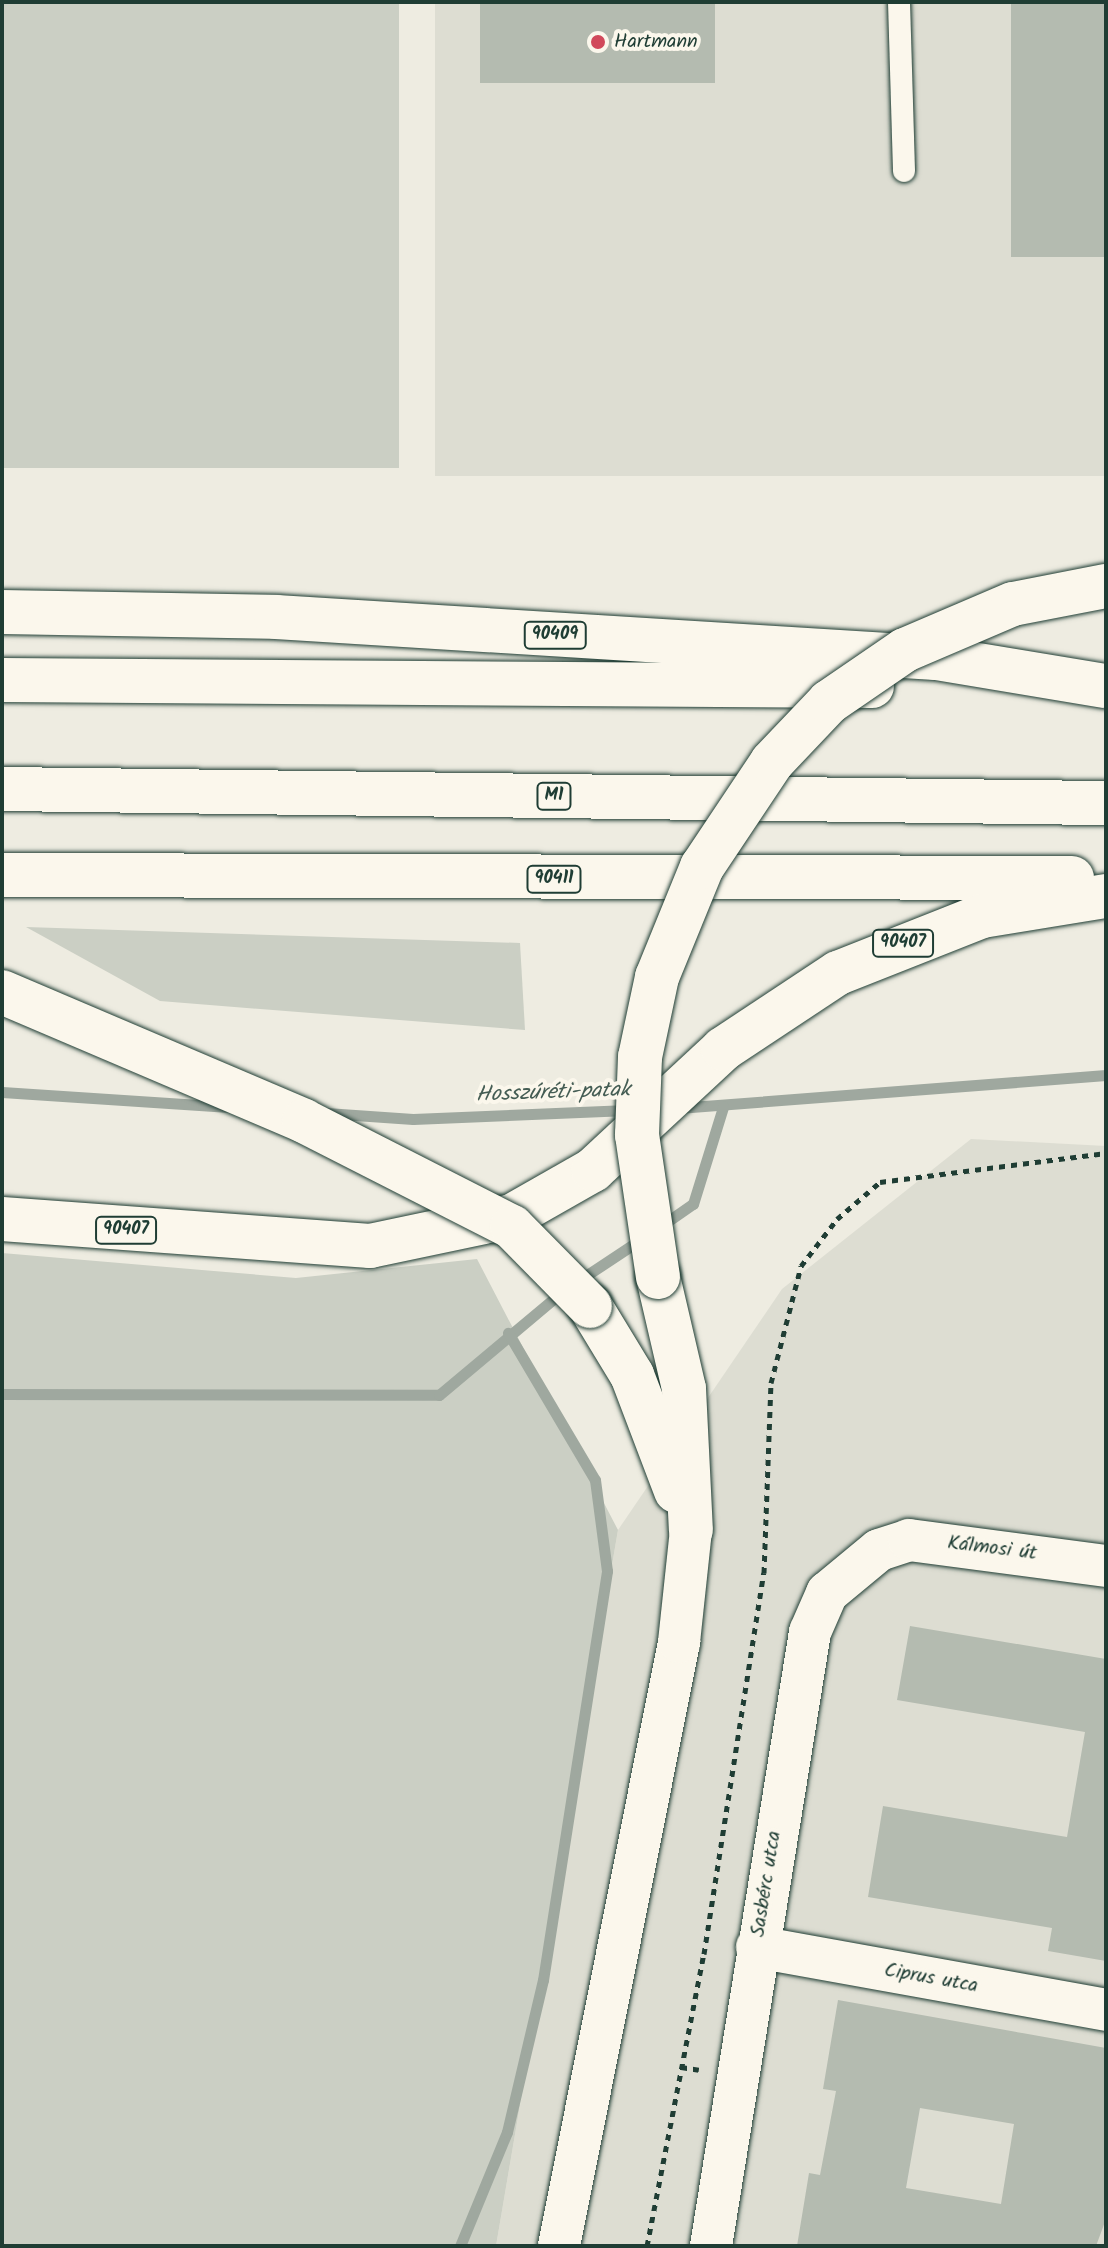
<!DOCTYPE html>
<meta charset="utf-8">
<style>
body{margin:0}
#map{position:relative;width:1108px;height:2248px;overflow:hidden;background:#eeece1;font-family:Kalam,sans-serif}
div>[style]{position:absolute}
.built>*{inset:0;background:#ddddd2;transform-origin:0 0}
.green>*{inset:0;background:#cbcfc4;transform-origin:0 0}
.stream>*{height:11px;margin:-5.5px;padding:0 5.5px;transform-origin:5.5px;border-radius:5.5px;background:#9fa89f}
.building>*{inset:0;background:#b4bbb0;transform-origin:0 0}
.path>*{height:5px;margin-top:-2.5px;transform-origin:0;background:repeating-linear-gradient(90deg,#1f3d34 0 6px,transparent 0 12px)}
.roads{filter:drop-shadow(0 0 2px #1f3d34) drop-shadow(0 0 2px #1f3d34)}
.lane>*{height:22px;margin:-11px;padding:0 11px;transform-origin:11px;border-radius:11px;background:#fbf7ec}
.street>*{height:42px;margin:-21px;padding:0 21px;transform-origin:21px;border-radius:21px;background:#fbf7ec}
.highway>*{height:44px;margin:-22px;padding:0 22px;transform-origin:22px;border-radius:22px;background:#fbf7ec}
.bridges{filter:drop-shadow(0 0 2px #1f3d34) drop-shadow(0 0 2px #1f3d34)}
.highway-bridge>*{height:44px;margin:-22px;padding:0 22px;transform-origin:22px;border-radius:22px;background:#fbf7ec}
.dots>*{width:22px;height:22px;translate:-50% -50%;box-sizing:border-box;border:4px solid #fbf7ec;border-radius:50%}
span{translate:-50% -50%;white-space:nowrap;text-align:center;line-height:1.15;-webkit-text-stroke:8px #fbf7ec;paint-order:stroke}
.shield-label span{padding:2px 6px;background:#fbf7ec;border:2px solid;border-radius:6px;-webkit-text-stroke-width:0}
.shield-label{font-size:18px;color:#1f3d34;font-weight:700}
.poi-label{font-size:20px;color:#1f3d34}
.left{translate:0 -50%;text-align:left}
.street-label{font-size:20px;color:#1f3d34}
.water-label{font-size:22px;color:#455d54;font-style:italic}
.frame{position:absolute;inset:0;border:4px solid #1f3d34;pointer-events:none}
</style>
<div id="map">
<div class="built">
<i style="left:435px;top:2px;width:671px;height:474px"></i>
<i style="clip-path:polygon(971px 1139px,1106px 1146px,1106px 2246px,496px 2246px,618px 1530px,782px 1289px)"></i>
</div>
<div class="green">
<i style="left:2px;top:2px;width:397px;height:466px"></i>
<i style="clip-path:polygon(26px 927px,520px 943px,525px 1030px,160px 1001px)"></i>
<i style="clip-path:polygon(2px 1253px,296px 1278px,477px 1259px,618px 1530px,496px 2246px,2px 2246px)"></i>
</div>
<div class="stream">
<i style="left:2px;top:1092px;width:224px;rotate:3.8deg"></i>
<i style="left:678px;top:1108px;width:429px;rotate:-4.4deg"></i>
<i style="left:326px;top:1113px;width:87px;rotate:3.9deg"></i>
<i style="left:413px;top:1119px;width:215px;rotate:-2.4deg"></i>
<i style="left:661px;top:1226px;width:39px;rotate:-35deg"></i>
<i style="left:693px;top:1204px;width:102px;rotate:-72.8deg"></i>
<i style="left:578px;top:1281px;width:78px;rotate:-33.5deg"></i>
<i style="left:2px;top:1394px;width:437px;rotate:0.1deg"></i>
<i style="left:439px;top:1395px;width:162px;rotate:-40deg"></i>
<i style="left:460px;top:2246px;width:123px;rotate:-67.6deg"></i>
<i style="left:507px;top:2132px;width:156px;rotate:-76.7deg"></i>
<i style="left:543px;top:1980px;width:414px;rotate:-81.1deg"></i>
<i style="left:607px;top:1571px;width:92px;rotate:-97.5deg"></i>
<i style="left:595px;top:1480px;width:171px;rotate:-120.6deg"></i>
</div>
<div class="building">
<i style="left:480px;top:2px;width:235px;height:81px"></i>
<i style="left:1011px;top:2px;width:95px;height:255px"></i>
<i style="clip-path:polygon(910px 1626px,1106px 1659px,1106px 1961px,1048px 1951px,1052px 1928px,868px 1897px,883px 1806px,1067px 1837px,1085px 1732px,897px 1700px)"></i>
<i style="clip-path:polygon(evenodd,838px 2000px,1106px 2048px,1106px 2219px,1096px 2246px,797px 2246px,809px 2173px,820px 2175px,836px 2091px,823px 2089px,838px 2000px,920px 2108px,1014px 2124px,1001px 2204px,906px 2188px,920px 2108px)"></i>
</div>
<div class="path">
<i style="left:681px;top:2067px;width:18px;rotate:9deg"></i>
<i style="left:647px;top:2246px;width:298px;rotate:-79deg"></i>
<i style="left:704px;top:1954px;width:386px;rotate:-81.1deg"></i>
<i style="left:764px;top:1573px;width:190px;rotate:-87.9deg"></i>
<i style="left:771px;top:1383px;width:121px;rotate:-75.6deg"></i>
<i style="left:801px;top:1266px;width:59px;rotate:-52.5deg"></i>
<i style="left:837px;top:1219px;width:57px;rotate:-40.7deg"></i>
<i style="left:880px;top:1182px;width:228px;rotate:-7.3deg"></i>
</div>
<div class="roads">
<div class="lane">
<i style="left:899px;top:2px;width:169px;rotate:88.3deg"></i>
</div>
<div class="street">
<i style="left:757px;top:1947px;width:355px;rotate:10.2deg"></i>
<i style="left:559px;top:2246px;width:616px;rotate:-78.76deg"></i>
<i style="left:679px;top:1642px;width:113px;rotate:-83.9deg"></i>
<i style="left:711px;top:2246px;width:622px;rotate:-80.84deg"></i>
<i style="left:810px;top:1632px;width:43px;rotate:-66.4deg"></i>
<i style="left:827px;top:1593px;width:67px;rotate:-39.6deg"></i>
<i style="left:879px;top:1550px;width:32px;rotate:-18deg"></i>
<i style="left:909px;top:1540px;width:199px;rotate:7.5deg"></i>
</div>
<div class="highway">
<i style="left:2px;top:612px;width:274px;rotate:1deg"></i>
<i style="left:276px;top:617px;width:661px;rotate:3.55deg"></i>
<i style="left:936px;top:658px;width:172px;rotate:9.4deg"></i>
<i style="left:2px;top:680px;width:870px;rotate:0.4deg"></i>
<i style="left:2px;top:789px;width:1104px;rotate:0.73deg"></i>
<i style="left:2px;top:875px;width:1070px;rotate:0.16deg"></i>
<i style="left:2px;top:1219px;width:369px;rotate:4.2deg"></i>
<i style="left:370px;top:1246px;width:145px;rotate:-11.9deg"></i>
<i style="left:512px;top:1216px;width:93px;rotate:-29.6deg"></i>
<i style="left:593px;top:1170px;width:178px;rotate:-42.9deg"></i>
<i style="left:723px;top:1049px;width:138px;rotate:-33.5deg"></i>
<i style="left:838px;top:973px;width:155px;rotate:-21.6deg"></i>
<i style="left:982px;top:916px;width:126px;rotate:-9.2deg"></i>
<i style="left:658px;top:1277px;width:115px;rotate:76.9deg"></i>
<i style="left:684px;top:1389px;width:141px;rotate:87.2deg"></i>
<i style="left:590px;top:1306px;width:81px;rotate:58.7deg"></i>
<i style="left:632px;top:1375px;width:124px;rotate:69.2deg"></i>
</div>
</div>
<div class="bridges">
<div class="highway-bridge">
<i style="left:2px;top:992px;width:328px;rotate:23.1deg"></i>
<i style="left:304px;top:1121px;width:233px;rotate:27deg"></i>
<i style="left:512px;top:1227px;width:111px;rotate:45.4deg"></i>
<i style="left:658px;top:1277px;width:144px;rotate:-98.4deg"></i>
<i style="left:637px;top:1135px;width:78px;rotate:-87.8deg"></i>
<i style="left:640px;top:1057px;width:82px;rotate:-78deg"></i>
<i style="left:657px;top:977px;width:119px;rotate:-67.8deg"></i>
<i style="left:702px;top:867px;width:126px;rotate:-56.3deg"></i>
<i style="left:772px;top:762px;width:83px;rotate:-46.5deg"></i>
<i style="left:829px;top:702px;width:92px;rotate:-34.4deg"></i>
<i style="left:905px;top:650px;width:117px;rotate:-23.1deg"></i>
<i style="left:1013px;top:604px;width:95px;rotate:-11deg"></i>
</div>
</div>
<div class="dots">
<i style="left:598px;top:42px;background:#d1495b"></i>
</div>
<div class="shield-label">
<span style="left:555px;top:635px">90409</span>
<span style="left:554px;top:796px">M1</span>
<span style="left:554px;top:879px">90411</span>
<span style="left:903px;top:943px">90407</span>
<span style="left:126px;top:1230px">90407</span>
</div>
<div class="poi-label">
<span class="left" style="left:614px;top:42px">Hartmann</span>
</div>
<div class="street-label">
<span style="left:992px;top:1549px;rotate:7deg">Kálmosi út</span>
<span style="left:767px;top:1884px;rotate:-81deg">Sasbérc utca</span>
<span style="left:931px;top:1979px;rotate:10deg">Ciprus utca</span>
</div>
<div class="water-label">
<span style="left:553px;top:1093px;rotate:-2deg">Hosszúréti-patak</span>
</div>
<div class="frame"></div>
</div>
